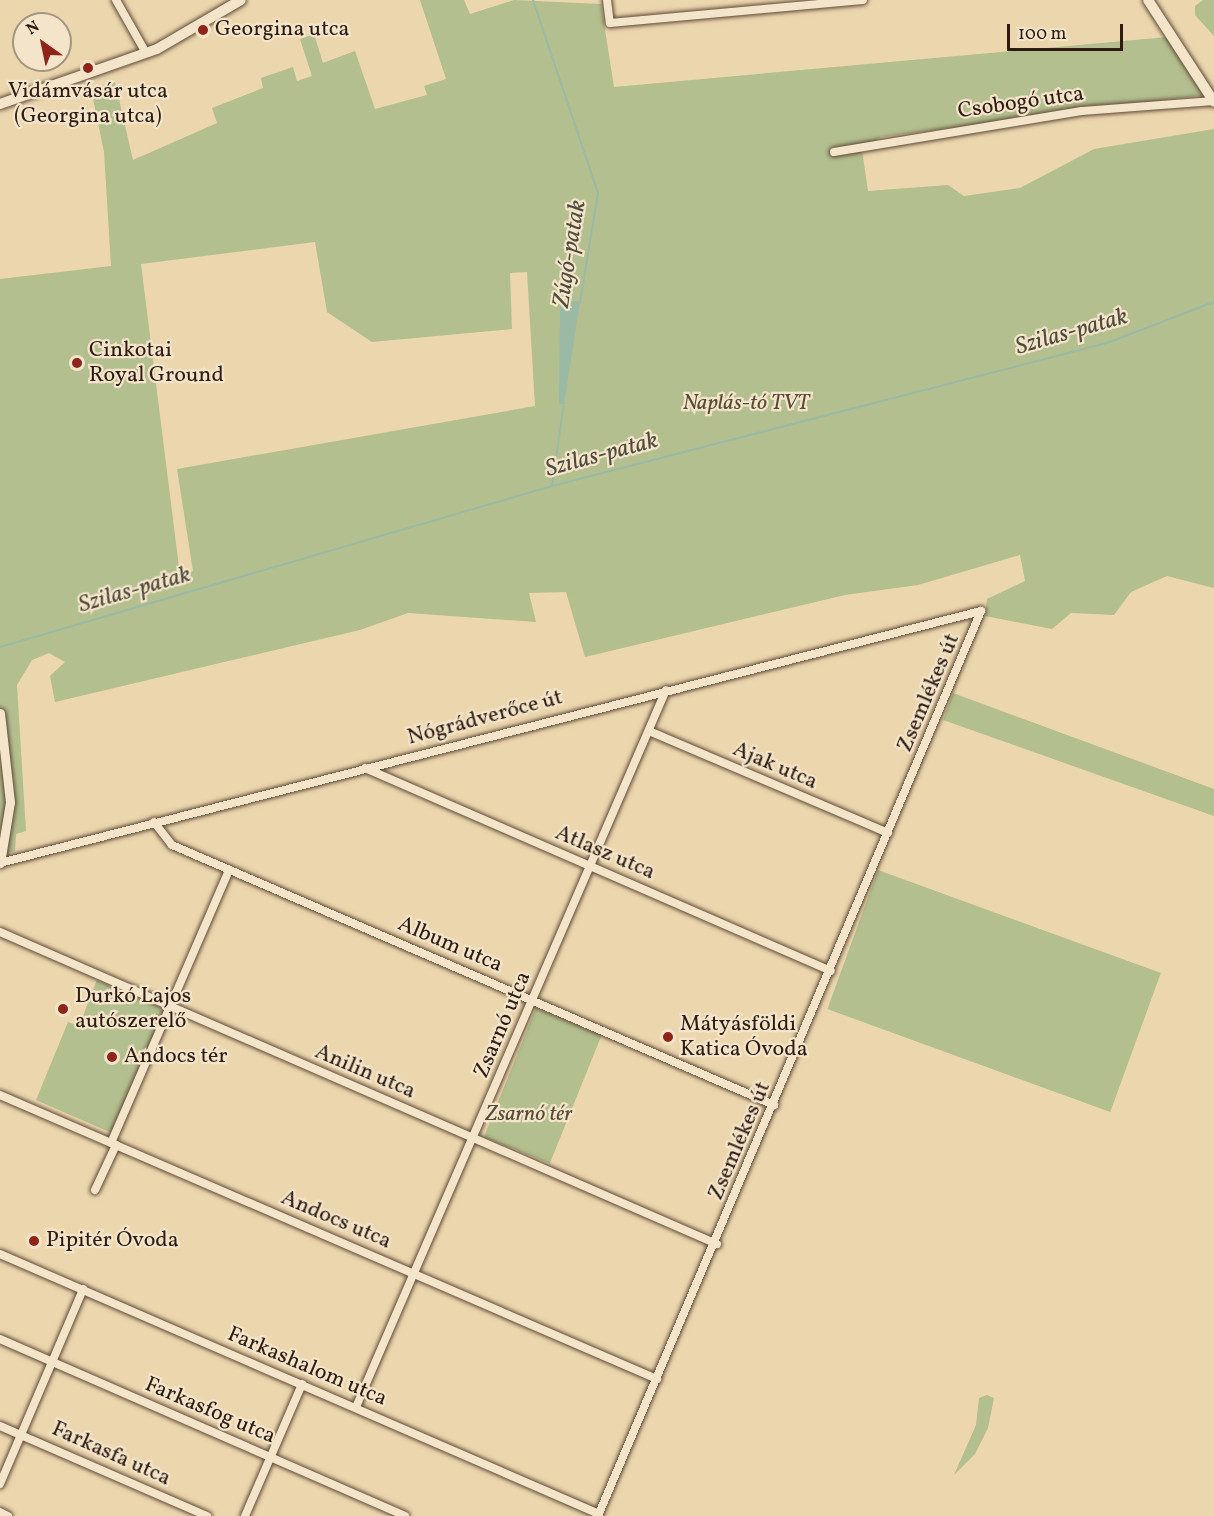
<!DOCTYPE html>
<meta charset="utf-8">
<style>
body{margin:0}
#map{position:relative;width:1214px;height:1516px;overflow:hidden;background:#ecd6ad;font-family:Vollkorn,serif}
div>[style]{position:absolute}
.green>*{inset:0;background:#b3bf8e;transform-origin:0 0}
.water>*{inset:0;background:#9abaa5}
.stream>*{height:2px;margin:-1px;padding:0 1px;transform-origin:1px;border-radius:1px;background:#9abaa5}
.roads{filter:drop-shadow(0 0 2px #5e4a38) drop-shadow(0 0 2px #5e4a38)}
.minor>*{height:8px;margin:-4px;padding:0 4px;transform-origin:4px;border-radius:4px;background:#f3e4ca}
.tertiary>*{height:9px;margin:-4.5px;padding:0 4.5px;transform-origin:4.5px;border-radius:4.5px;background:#f3e4ca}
.secondary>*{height:10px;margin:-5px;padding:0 5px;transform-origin:5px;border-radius:5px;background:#f3e4ca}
.dots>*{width:16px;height:16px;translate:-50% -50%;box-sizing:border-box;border:3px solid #f3e4ca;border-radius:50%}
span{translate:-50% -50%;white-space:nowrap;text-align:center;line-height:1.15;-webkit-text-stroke:4.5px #f3e4ca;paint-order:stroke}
.poi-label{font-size:22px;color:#2e1b11}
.left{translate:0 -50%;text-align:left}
.street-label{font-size:22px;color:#2e1b11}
.park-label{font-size:22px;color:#564c36;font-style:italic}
.water-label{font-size:24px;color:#4e4b3d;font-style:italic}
.north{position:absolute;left:12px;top:12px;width:60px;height:60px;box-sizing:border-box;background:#f3e4ca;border:2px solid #a49480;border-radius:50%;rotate:327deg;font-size:16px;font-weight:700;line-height:24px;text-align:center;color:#2e1b11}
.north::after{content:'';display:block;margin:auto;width:21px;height:27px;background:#8f2418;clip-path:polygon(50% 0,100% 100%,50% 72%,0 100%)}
.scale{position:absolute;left:1007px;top:24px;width:116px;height:27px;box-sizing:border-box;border:3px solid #2e1b11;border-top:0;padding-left:8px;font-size:18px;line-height:21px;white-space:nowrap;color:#2e1b11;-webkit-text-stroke:4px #f3e4ca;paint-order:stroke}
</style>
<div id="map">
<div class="green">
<i style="clip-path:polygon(evenodd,420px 0,464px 0,470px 14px,514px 0,601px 4px,614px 87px,1167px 37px,1203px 95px,881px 137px,862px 150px,868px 191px,948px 185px,964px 196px,1020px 188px,1094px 149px,1214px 129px,1214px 588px,1167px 576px,1131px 592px,1114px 615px,1071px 613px,1052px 629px,985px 616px,987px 599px,1025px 581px,1020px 555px,918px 585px,845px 595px,585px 657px,566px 592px,529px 593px,536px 622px,408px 613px,360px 630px,55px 702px,50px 676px,65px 662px,49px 653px,32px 660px,17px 685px,26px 831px,16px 834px,15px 851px,0 855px,0 279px,111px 266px,104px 152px,91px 89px,115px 82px,133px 160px,217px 123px,212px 108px,263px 88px,261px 78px,293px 67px,297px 81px,312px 76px,300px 39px,314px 34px,323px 63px,355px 51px,375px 109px,427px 95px,424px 86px,446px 79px,420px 0,315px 242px,327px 312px,372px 342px,512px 329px,510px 273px,527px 272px,535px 406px,177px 469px,193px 571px,180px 575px,141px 264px,315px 242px)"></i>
<i style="clip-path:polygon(1203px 0,1214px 0,1214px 36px,1195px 15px,1195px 6px)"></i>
<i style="clip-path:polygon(953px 693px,1214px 789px,1214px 816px,943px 720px)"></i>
<i style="left:878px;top:870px;width:301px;height:148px;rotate:20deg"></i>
<i style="clip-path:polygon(97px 980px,166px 1010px,112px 1133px,36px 1100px,68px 1022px,79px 1026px)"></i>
<i style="left:536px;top:1008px;width:71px;height:139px;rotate:22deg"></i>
<i style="clip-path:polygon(987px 1395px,994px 1398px,988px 1428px,975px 1454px,954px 1475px,976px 1425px,979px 1398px)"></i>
</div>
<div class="water">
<i style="clip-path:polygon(560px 300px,580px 302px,564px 404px,559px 404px)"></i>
</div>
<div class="stream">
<i style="left:533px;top:0;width:204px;rotate:71.4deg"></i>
<i style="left:598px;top:193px;width:111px;rotate:99.3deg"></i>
<i style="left:552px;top:486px;width:84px;rotate:-81.8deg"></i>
<i style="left:0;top:647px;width:575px;rotate:-16.26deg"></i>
<i style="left:552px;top:486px;width:573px;rotate:-14.45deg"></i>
<i style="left:1107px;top:343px;width:115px;rotate:-21deg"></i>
</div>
<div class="roads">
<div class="minor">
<i style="left:116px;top:0;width:61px;rotate:60.5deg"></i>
<i style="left:607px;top:0;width:23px;rotate:83deg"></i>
<i style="left:610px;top:23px;width:254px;rotate:-5.2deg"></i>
<i style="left:834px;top:152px;width:251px;rotate:-9.4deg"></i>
<i style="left:1082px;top:111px;width:132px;rotate:-4.3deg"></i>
<i style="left:649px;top:731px;width:260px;rotate:23.1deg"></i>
<i style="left:365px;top:768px;width:508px;rotate:23.54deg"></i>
<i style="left:154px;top:822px;width:29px;rotate:52deg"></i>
<i style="left:172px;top:845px;width:656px;rotate:23.36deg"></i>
<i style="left:0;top:863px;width:1013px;rotate:-14.41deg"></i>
<i style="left:981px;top:611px;width:983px;rotate:112.94deg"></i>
<i style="left:0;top:932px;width:782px;rotate:23.52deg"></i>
<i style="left:0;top:1095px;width:716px;rotate:23.38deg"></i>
<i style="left:111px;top:1143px;width:297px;rotate:-66.6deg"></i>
<i style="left:95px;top:1190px;width:50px;rotate:-65deg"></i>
<i style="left:0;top:1254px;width:653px;rotate:23.46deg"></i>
<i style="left:0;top:1339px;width:442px;rotate:23.6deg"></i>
<i style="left:356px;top:1407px;width:781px;rotate:-66.62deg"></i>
<i style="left:0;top:1426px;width:226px;rotate:23.5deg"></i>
<i style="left:0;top:1484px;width:212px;rotate:-66.9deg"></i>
<i style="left:0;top:1512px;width:9px;rotate:27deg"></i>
<i style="left:245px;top:1516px;width:144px;rotate:-66.6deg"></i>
</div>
<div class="tertiary">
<i style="left:0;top:713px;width:90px;rotate:83.6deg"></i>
<i style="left:10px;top:802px;width:62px;rotate:99.3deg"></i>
</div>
<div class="secondary">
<i style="left:1148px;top:0;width:121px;rotate:57.1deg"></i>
<i style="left:0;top:104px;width:166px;rotate:-19.3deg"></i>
<i style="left:157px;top:49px;width:97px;rotate:-30.3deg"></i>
</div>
</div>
<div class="dots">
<i style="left:203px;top:30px;background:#8f2418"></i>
<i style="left:88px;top:68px;background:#8f2418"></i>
<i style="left:77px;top:363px;background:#8f2418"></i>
<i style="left:63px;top:1009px;background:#8f2418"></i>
<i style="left:668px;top:1037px;background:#8f2418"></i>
<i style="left:112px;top:1057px;background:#8f2418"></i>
<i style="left:34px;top:1241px;background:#8f2418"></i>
</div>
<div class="poi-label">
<span class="left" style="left:215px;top:30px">Georgina utca</span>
<span style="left:88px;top:104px">Vidámvásár utca<br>(Georgina utca)</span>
<span class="left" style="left:89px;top:363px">Cinkotai<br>Royal Ground</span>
<span class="left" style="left:75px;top:1009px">Durkó Lajos<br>autószerelő</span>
<span class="left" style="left:680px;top:1037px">Mátyásföldi<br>Katica Óvoda</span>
<span class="left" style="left:124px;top:1057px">Andocs tér</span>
<span class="left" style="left:46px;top:1241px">Pipitér Óvoda</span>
</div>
<div class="street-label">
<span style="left:1021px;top:103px;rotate:-8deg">Csobogó utca</span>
<span style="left:929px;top:693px;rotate:-67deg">Zsemlékes út</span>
<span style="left:485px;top:718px;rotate:-15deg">Nógrádverőce út</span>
<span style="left:775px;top:766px;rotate:23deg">Ajak utca</span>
<span style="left:605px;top:853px;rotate:23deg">Atlasz utca</span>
<span style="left:450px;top:945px;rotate:23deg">Album utca</span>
<span style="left:503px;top:1025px;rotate:-67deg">Zsarnó utca</span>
<span style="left:365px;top:1072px;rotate:23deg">Anilin utca</span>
<span style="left:740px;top:1141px;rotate:-67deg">Zsemlékes út</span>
<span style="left:336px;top:1220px;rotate:23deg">Andocs utca</span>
<span style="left:307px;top:1367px;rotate:23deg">Farkashalom utca</span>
<span style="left:210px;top:1411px;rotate:23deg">Farkasfog utca</span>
<span style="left:111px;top:1454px;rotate:24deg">Farkasfa utca</span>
</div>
<div class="park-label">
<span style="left:746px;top:404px">Naplás-tó TVT</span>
<span style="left:529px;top:1115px">Zsarnó tér</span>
</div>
<div class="water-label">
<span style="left:571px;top:254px;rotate:-81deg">Zúgó-patak</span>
<span style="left:1072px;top:333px;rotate:-16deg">Szilas-patak</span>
<span style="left:602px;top:456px;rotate:-15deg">Szilas-patak</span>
<span style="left:135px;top:591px;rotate:-16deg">Szilas-patak</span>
</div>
<div class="north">N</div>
<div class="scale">100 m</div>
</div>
